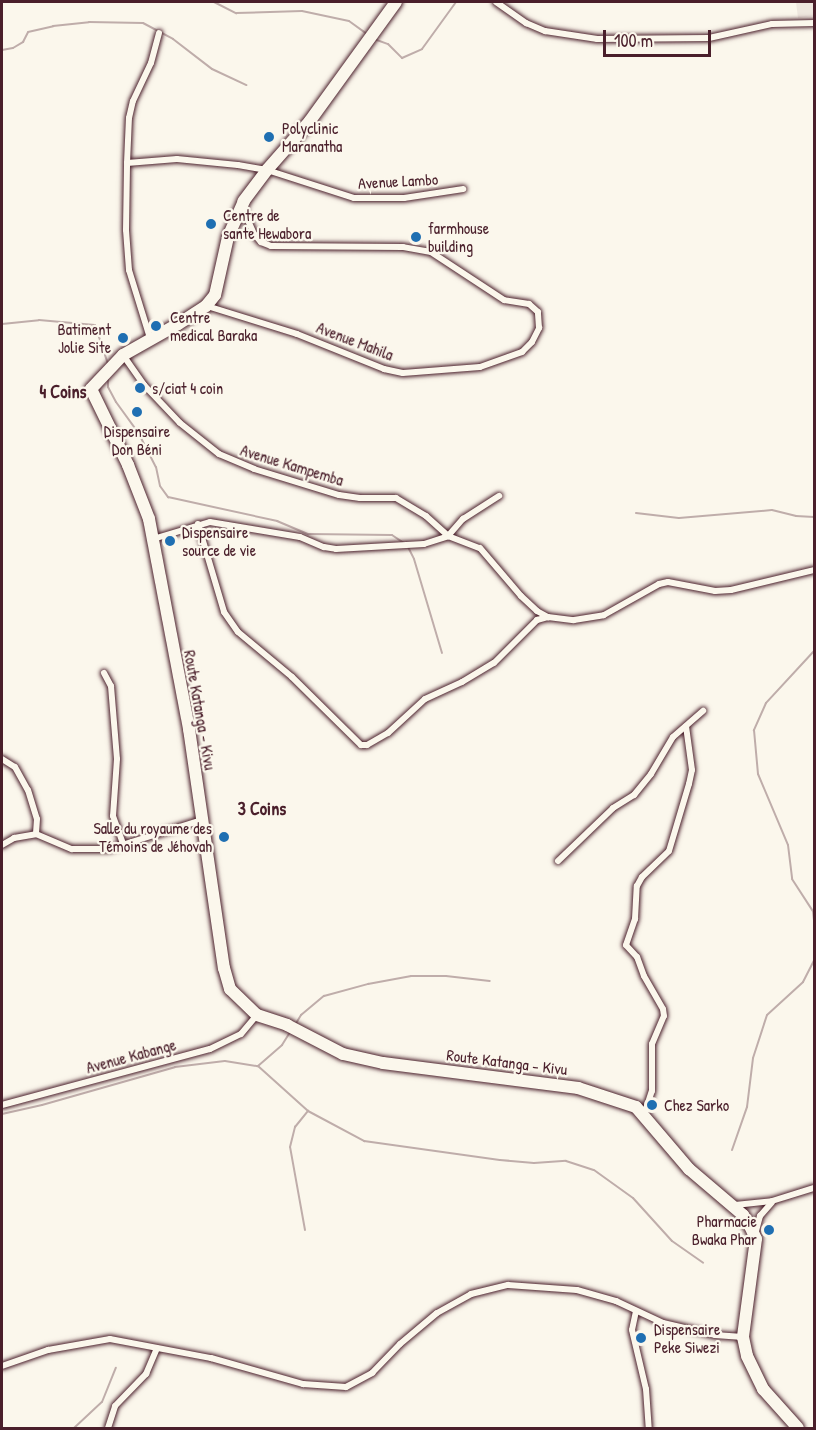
<!DOCTYPE html>
<meta charset="utf-8">
<style>
body{margin:0}
#map{position:relative;width:816px;height:1430px;overflow:hidden;background:#fbf7ec;font-family:"Patrick Hand",sans-serif}
div>[style]{position:absolute}
.built>*{inset:0;background:#eee7de}
.stream>*{height:2px;margin:-1px;padding:0 1px;transform-origin:1px;border-radius:1px;background:#bfadaa}
.roads{filter:drop-shadow(0 0 2px #4a1f2b) drop-shadow(0 0 2px #4a1f2b)}
.street>*{height:6px;margin:-3px;padding:0 3px;transform-origin:3px;border-radius:3px;background:#fbf7ec}
.highway>*{height:12px;margin:-6px;padding:0 6px;transform-origin:6px;border-radius:6px;background:#fbf7ec}
.dots>*{width:16px;height:16px;translate:-50% -50%;box-sizing:border-box;border:3px solid #fbf7ec;border-radius:50%}
span{translate:-50% -50%;white-space:nowrap;text-align:center;line-height:1.15;-webkit-text-stroke:4.5px #fbf7ec;paint-order:stroke}
.poi-label{font-size:16px;color:#4a1f2b}
.left{translate:0 -50%;text-align:left}
.right{translate:-100% -50%;text-align:right}
.street-label{font-size:16px;color:#4a1f2b}
.neighbourhood-label{font-size:18px;color:#4a1f2b;font-weight:700}
.frame{position:absolute;inset:0;border:3px solid #4a1f2b;pointer-events:none}
.scale{position:absolute;left:603px;top:30px;width:108px;height:27px;box-sizing:border-box;border:3px solid #4a1f2b;border-top:0;padding-left:8px;font-size:18px;line-height:21px;white-space:nowrap;color:#4a1f2b;-webkit-text-stroke:4px #fbf7ec;paint-order:stroke}
</style>
<div id="map">
<div class="built">
<i style="clip-path:polygon(796px 2px,814px 2px,814px 16px,798px 18px)"></i>
</div>
<div class="stream">
<i style="left:214px;top:2px;width:25px;rotate:27deg"></i>
<i style="left:236px;top:13px;width:66px;rotate:-1.7deg"></i>
<i style="left:302px;top:11px;width:48px;rotate:12deg"></i>
<i style="left:349px;top:21px;width:22px;rotate:36deg"></i>
<i style="left:374px;top:39px;width:15px;rotate:20deg"></i>
<i style="left:388px;top:44px;width:20px;rotate:45deg"></i>
<i style="left:402px;top:58px;width:22px;rotate:-24deg"></i>
<i style="left:422px;top:49px;width:58px;rotate:-54.1deg"></i>
<i style="left:2px;top:50px;width:11px;rotate:-10deg"></i>
<i style="left:13px;top:48px;width:12px;rotate:-31deg"></i>
<i style="left:23px;top:42px;width:11px;rotate:-63deg"></i>
<i style="left:28px;top:32px;width:26px;rotate:-13deg"></i>
<i style="left:53px;top:26px;width:36px;rotate:-6deg"></i>
<i style="left:89px;top:22px;width:54px;rotate:1.1deg"></i>
<i style="left:143px;top:23px;width:34px;rotate:28deg"></i>
<i style="left:173px;top:39px;width:49px;rotate:37.6deg"></i>
<i style="left:212px;top:69px;width:38px;rotate:25deg"></i>
<i style="left:2px;top:324px;width:37px;rotate:-6deg"></i>
<i style="left:39px;top:320px;width:56px;rotate:5.1deg"></i>
<i style="left:95px;top:325px;width:41px;rotate:71.6deg"></i>
<i style="left:108px;top:379px;width:8px;rotate:90deg"></i>
<i style="left:108px;top:387px;width:17px;rotate:62deg"></i>
<i style="left:116px;top:402px;width:39px;rotate:54deg"></i>
<i style="left:139px;top:434px;width:37px;rotate:63deg"></i>
<i style="left:156px;top:467px;width:19px;rotate:78deg"></i>
<i style="left:160px;top:486px;width:14px;rotate:54deg"></i>
<i style="left:168px;top:497px;width:112px;rotate:12.4deg"></i>
<i style="left:277px;top:521px;width:34px;rotate:23deg"></i>
<i style="left:308px;top:534px;width:84px;rotate:0.7deg"></i>
<i style="left:392px;top:535px;width:14px;rotate:34deg"></i>
<i style="left:636px;top:513px;width:43px;rotate:6.6deg"></i>
<i style="left:679px;top:518px;width:93px;rotate:-4.9deg"></i>
<i style="left:772px;top:510px;width:25px;rotate:14deg"></i>
<i style="left:796px;top:516px;width:18px;rotate:3deg"></i>
<i style="left:408px;top:547px;width:13px;rotate:63deg"></i>
<i style="left:414px;top:559px;width:98px;rotate:73.4deg"></i>
<i style="left:814px;top:651px;width:71px;rotate:132.7deg"></i>
<i style="left:766px;top:703px;width:30px;rotate:114deg"></i>
<i style="left:754px;top:730px;width:44px;rotate:84.8deg"></i>
<i style="left:758px;top:774px;width:77px;rotate:67.1deg"></i>
<i style="left:788px;top:845px;width:34px;rotate:83deg"></i>
<i style="left:792px;top:879px;width:38px;rotate:57deg"></i>
<i style="left:813px;top:911px;width:9px;rotate:84deg"></i>
<i style="left:295px;top:1025px;width:12px;rotate:-59deg"></i>
<i style="left:301px;top:1015px;width:30px;rotate:-40deg"></i>
<i style="left:324px;top:996px;width:46px;rotate:-15.3deg"></i>
<i style="left:368px;top:984px;width:44px;rotate:-10.5deg"></i>
<i style="left:411px;top:976px;width:35px"></i>
<i style="left:446px;top:976px;width:44px;rotate:6.5deg"></i>
<i style="left:258px;top:1066px;width:32px;rotate:-41deg"></i>
<i style="left:282px;top:1045px;width:15px;rotate:-58deg"></i>
<i style="left:2px;top:1114px;width:41px;rotate:-12.7deg"></i>
<i style="left:42px;top:1105px;width:138px;rotate:-15.9deg"></i>
<i style="left:175px;top:1067px;width:50px;rotate:-6.8deg"></i>
<i style="left:225px;top:1061px;width:33px;rotate:9deg"></i>
<i style="left:258px;top:1066px;width:67px;rotate:42deg"></i>
<i style="left:308px;top:1111px;width:64px;rotate:28.2deg"></i>
<i style="left:364px;top:1141px;width:137px;rotate:8deg"></i>
<i style="left:500px;top:1160px;width:34px;rotate:5deg"></i>
<i style="left:534px;top:1163px;width:32px;rotate:-4deg"></i>
<i style="left:566px;top:1161px;width:29px;rotate:18deg"></i>
<i style="left:594px;top:1170px;width:48px;rotate:35.7deg"></i>
<i style="left:633px;top:1198px;width:58px;rotate:47.8deg"></i>
<i style="left:672px;top:1241px;width:38px;rotate:35deg"></i>
<i style="left:732px;top:1150px;width:46px;rotate:-70.8deg"></i>
<i style="left:747px;top:1107px;width:49px;rotate:-83deg"></i>
<i style="left:753px;top:1058px;width:45px;rotate:-72deg"></i>
<i style="left:767px;top:1015px;width:49px;rotate:-42.5deg"></i>
<i style="left:803px;top:982px;width:25px;rotate:-63deg"></i>
<i style="left:305px;top:1230px;width:84px;rotate:-100.2deg"></i>
<i style="left:290px;top:1147px;width:21px;rotate:-76deg"></i>
<i style="left:295px;top:1127px;width:21px;rotate:-51deg"></i>
<i style="left:74px;top:1428px;width:38px;rotate:-43deg"></i>
<i style="left:102px;top:1402px;width:37px;rotate:-68deg"></i>
</div>
<div class="roads">
<div class="street">
<i style="left:496px;top:2px;width:37px;rotate:35deg"></i>
<i style="left:526px;top:23px;width:21px;rotate:23deg"></i>
<i style="left:545px;top:31px;width:53px;rotate:8.7deg"></i>
<i style="left:597px;top:39px;width:112px;rotate:-0.5deg"></i>
<i style="left:709px;top:38px;width:65px;rotate:-12.5deg"></i>
<i style="left:772px;top:24px;width:42px;rotate:-1.4deg"></i>
<i style="left:127px;top:163px;width:50px;rotate:-4.6deg"></i>
<i style="left:177px;top:159px;width:61px;rotate:5.6deg"></i>
<i style="left:238px;top:165px;width:29px;rotate:10deg"></i>
<i style="left:267px;top:170px;width:91px;rotate:17.8deg"></i>
<i style="left:354px;top:198px;width:50px"></i>
<i style="left:404px;top:198px;width:60px;rotate:-8.7deg"></i>
<i style="left:207px;top:306px;width:94px;rotate:17.3deg"></i>
<i style="left:297px;top:334px;width:94px;rotate:21.9deg"></i>
<i style="left:384px;top:369px;width:19px;rotate:12deg"></i>
<i style="left:403px;top:373px;width:77px;rotate:-4.5deg"></i>
<i style="left:480px;top:367px;width:45px;rotate:-19.7deg"></i>
<i style="left:522px;top:352px;width:14px;rotate:-45deg"></i>
<i style="left:532px;top:342px;width:16px;rotate:-63deg"></i>
<i style="left:539px;top:328px;width:16px;rotate:-94deg"></i>
<i style="left:538px;top:312px;width:12px;rotate:-138deg"></i>
<i style="left:529px;top:304px;width:25px;rotate:-171deg"></i>
<i style="left:504px;top:300px;width:87px;rotate:-146.7deg"></i>
<i style="left:431px;top:252px;width:28px;rotate:-170deg"></i>
<i style="left:403px;top:247px;width:132px;rotate:-179.6deg"></i>
<i style="left:271px;top:246px;width:11px;rotate:-158deg"></i>
<i style="left:261px;top:242px;width:11px;rotate:-131deg"></i>
<i style="left:254px;top:234px;width:30px;rotate:-114deg"></i>
<i style="left:150px;top:338px;width:71px;rotate:-107.2deg"></i>
<i style="left:129px;top:270px;width:40px;rotate:-94.3deg"></i>
<i style="left:126px;top:230px;width:67px;rotate:-89.1deg"></i>
<i style="left:127px;top:163px;width:45px;rotate:-87.5deg"></i>
<i style="left:129px;top:118px;width:17px;rotate:-77deg"></i>
<i style="left:133px;top:101px;width:42px;rotate:-64.7deg"></i>
<i style="left:151px;top:63px;width:31px;rotate:-75deg"></i>
<i style="left:123px;top:355px;width:37px;rotate:55deg"></i>
<i style="left:144px;top:385px;width:52px;rotate:46.5deg"></i>
<i style="left:180px;top:423px;width:50px;rotate:38.5deg"></i>
<i style="left:219px;top:454px;width:38px;rotate:23deg"></i>
<i style="left:254px;top:469px;width:89px;rotate:17deg"></i>
<i style="left:339px;top:495px;width:21px;rotate:8deg"></i>
<i style="left:360px;top:498px;width:36px"></i>
<i style="left:396px;top:498px;width:35px;rotate:31deg"></i>
<i style="left:426px;top:516px;width:30px;rotate:42deg"></i>
<i style="left:448px;top:536px;width:34px;rotate:21deg"></i>
<i style="left:480px;top:548px;width:63px;rotate:49.5deg"></i>
<i style="left:521px;top:596px;width:22px;rotate:43deg"></i>
<i style="left:537px;top:611px;width:13px;rotate:29deg"></i>
<i style="left:198px;top:524px;width:92px;rotate:73.5deg"></i>
<i style="left:224px;top:612px;width:24px;rotate:55deg"></i>
<i style="left:238px;top:632px;width:70px;rotate:39.8deg"></i>
<i style="left:292px;top:677px;width:97px;rotate:44.6deg"></i>
<i style="left:361px;top:745px;width:6px"></i>
<i style="left:367px;top:745px;width:24px;rotate:-30deg"></i>
<i style="left:388px;top:733px;width:50px;rotate:-42.6deg"></i>
<i style="left:425px;top:699px;width:41px;rotate:-24.7deg"></i>
<i style="left:462px;top:682px;width:37px;rotate:-31deg"></i>
<i style="left:494px;top:663px;width:61px;rotate:-45deg"></i>
<i style="left:537px;top:620px;width:11px;rotate:-15deg"></i>
<i style="left:548px;top:617px;width:26px;rotate:7deg"></i>
<i style="left:574px;top:620px;width:30px;rotate:-9deg"></i>
<i style="left:604px;top:615px;width:63px;rotate:-29.4deg"></i>
<i style="left:659px;top:584px;width:9px;rotate:-13deg"></i>
<i style="left:668px;top:582px;width:48px;rotate:10.8deg"></i>
<i style="left:715px;top:591px;width:16px;rotate:-4deg"></i>
<i style="left:731px;top:590px;width:85px;rotate:-13.5deg"></i>
<i style="left:153px;top:539px;width:59px;rotate:-16.6deg"></i>
<i style="left:210px;top:522px;width:91px;rotate:9.5deg"></i>
<i style="left:300px;top:537px;width:26px;rotate:23deg"></i>
<i style="left:324px;top:547px;width:12px;rotate:9deg"></i>
<i style="left:336px;top:549px;width:88px;rotate:-3.3deg"></i>
<i style="left:424px;top:544px;width:25px;rotate:-18deg"></i>
<i style="left:448px;top:536px;width:23px;rotate:-49deg"></i>
<i style="left:463px;top:519px;width:43px;rotate:-32.6deg"></i>
<i style="left:104px;top:673px;width:15px;rotate:62deg"></i>
<i style="left:111px;top:686px;width:73px;rotate:85.3deg"></i>
<i style="left:117px;top:759px;width:57px;rotate:94deg"></i>
<i style="left:113px;top:816px;width:30px;rotate:70deg"></i>
<i style="left:2px;top:759px;width:15px;rotate:32deg"></i>
<i style="left:15px;top:767px;width:26px;rotate:61deg"></i>
<i style="left:28px;top:790px;width:30px;rotate:73deg"></i>
<i style="left:37px;top:819px;width:15px;rotate:94deg"></i>
<i style="left:2px;top:845px;width:14px;rotate:-30deg"></i>
<i style="left:14px;top:838px;width:22px;rotate:-10deg"></i>
<i style="left:36px;top:834px;width:39px;rotate:23deg"></i>
<i style="left:72px;top:849px;width:37px"></i>
<i style="left:109px;top:849px;width:97px;rotate:-17.3deg"></i>
<i style="left:558px;top:861px;width:76px;rotate:-43.9deg"></i>
<i style="left:613px;top:808px;width:25px;rotate:-32deg"></i>
<i style="left:634px;top:795px;width:27px;rotate:-51deg"></i>
<i style="left:651px;top:774px;width:43px;rotate:-59.3deg"></i>
<i style="left:673px;top:737px;width:40px;rotate:-41deg"></i>
<i style="left:2px;top:1105px;width:215px;rotate:-15.1deg"></i>
<i style="left:210px;top:1049px;width:34px;rotate:-26deg"></i>
<i style="left:241px;top:1034px;width:25px;rotate:-50deg"></i>
<i style="left:644px;top:1115px;width:25px;rotate:-72deg"></i>
<i style="left:652px;top:1091px;width:47px;rotate:-90deg"></i>
<i style="left:652px;top:1044px;width:30px;rotate:-67deg"></i>
<i style="left:664px;top:1016px;width:7px;rotate:-98deg"></i>
<i style="left:663px;top:1009px;width:38px;rotate:-120deg"></i>
<i style="left:644px;top:976px;width:20px;rotate:-110deg"></i>
<i style="left:637px;top:957px;width:16px;rotate:-133deg"></i>
<i style="left:626px;top:945px;width:28px;rotate:-71deg"></i>
<i style="left:635px;top:919px;width:33px;rotate:-87deg"></i>
<i style="left:637px;top:886px;width:10px;rotate:-61deg"></i>
<i style="left:642px;top:877px;width:37px;rotate:-44deg"></i>
<i style="left:669px;top:851px;width:70px;rotate:-73.4deg"></i>
<i style="left:689px;top:784px;width:14px;rotate:-78deg"></i>
<i style="left:692px;top:770px;width:44px;rotate:-97.8deg"></i>
<i style="left:735px;top:1205px;width:37px;rotate:-6deg"></i>
<i style="left:772px;top:1201px;width:44px;rotate:-17.2deg"></i>
<i style="left:756px;top:1231px;width:16px;rotate:-75deg"></i>
<i style="left:760px;top:1216px;width:18px;rotate:-49deg"></i>
<i style="left:636px;top:1311px;width:19px;rotate:102deg"></i>
<i style="left:632px;top:1330px;width:61px;rotate:76.7deg"></i>
<i style="left:646px;top:1389px;width:39px;rotate:86deg"></i>
<i style="left:2px;top:1366px;width:49px;rotate:-19.2deg"></i>
<i style="left:48px;top:1350px;width:63px;rotate:-10.1deg"></i>
<i style="left:110px;top:1339px;width:103px;rotate:10.7deg"></i>
<i style="left:211px;top:1358px;width:96px;rotate:15.8deg"></i>
<i style="left:303px;top:1384px;width:43px;rotate:4deg"></i>
<i style="left:346px;top:1387px;width:30px;rotate:-28deg"></i>
<i style="left:372px;top:1373px;width:40px;rotate:-46deg"></i>
<i style="left:400px;top:1344px;width:48px;rotate:-40deg"></i>
<i style="left:437px;top:1313px;width:39px;rotate:-29deg"></i>
<i style="left:471px;top:1294px;width:38px;rotate:-14deg"></i>
<i style="left:508px;top:1285px;width:69px;rotate:4.1deg"></i>
<i style="left:577px;top:1290px;width:41px;rotate:15.8deg"></i>
<i style="left:616px;top:1301px;width:52px;rotate:25.1deg"></i>
<i style="left:663px;top:1323px;width:53px;rotate:13deg"></i>
<i style="left:715px;top:1335px;width:28px;rotate:4deg"></i>
<i style="left:108px;top:1428px;width:23px;rotate:-72deg"></i>
<i style="left:115px;top:1406px;width:45px;rotate:-45.9deg"></i>
<i style="left:146px;top:1374px;width:28px;rotate:-67deg"></i>
</div>
<div class="highway">
<i style="left:396px;top:2px;width:147px;rotate:125.9deg"></i>
<i style="left:310px;top:121px;width:65px;rotate:131.3deg"></i>
<i style="left:267px;top:170px;width:39px;rotate:127deg"></i>
<i style="left:244px;top:201px;width:39px;rotate:114deg"></i>
<i style="left:228px;top:237px;width:59px;rotate:102.6deg"></i>
<i style="left:215px;top:295px;width:14px;rotate:129deg"></i>
<i style="left:206px;top:306px;width:33px;rotate:147deg"></i>
<i style="left:178px;top:324px;width:63px;rotate:150.6deg"></i>
<i style="left:123px;top:355px;width:47px;rotate:133.3deg"></i>
<i style="left:91px;top:389px;width:85px;rotate:64deg"></i>
<i style="left:128px;top:465px;width:58px;rotate:68.7deg"></i>
<i style="left:149px;top:519px;width:214px;rotate:79.2deg"></i>
<i style="left:189px;top:729px;width:242px;rotate:81.7deg"></i>
<i style="left:224px;top:968px;width:22px;rotate:74deg"></i>
<i style="left:230px;top:989px;width:37px;rotate:44deg"></i>
<i style="left:257px;top:1015px;width:32px;rotate:18deg"></i>
<i style="left:287px;top:1025px;width:63px;rotate:27.4deg"></i>
<i style="left:343px;top:1054px;width:41px;rotate:12.7deg"></i>
<i style="left:383px;top:1063px;width:197px;rotate:7.3deg"></i>
<i style="left:578px;top:1088px;width:61px;rotate:18.1deg"></i>
<i style="left:636px;top:1107px;width:82px;rotate:49.5deg"></i>
<i style="left:689px;top:1169px;width:71px;rotate:40.4deg"></i>
<i style="left:743px;top:1215px;width:13px;rotate:58deg"></i>
<i style="left:750px;top:1226px;width:14px;rotate:65deg"></i>
<i style="left:756px;top:1239px;width:99px;rotate:97.6deg"></i>
<i style="left:743px;top:1337px;width:19px;rotate:78deg"></i>
<i style="left:747px;top:1356px;width:37px;rotate:64deg"></i>
<i style="left:763px;top:1389px;width:52px;rotate:48.1deg"></i>
</div>
</div>
<div class="dots">
<i style="left:269px;top:137px;background:#1f6fb2"></i>
<i style="left:211px;top:224px;background:#1f6fb2"></i>
<i style="left:416px;top:237px;background:#1f6fb2"></i>
<i style="left:156px;top:326px;background:#1f6fb2"></i>
<i style="left:123px;top:338px;background:#1f6fb2"></i>
<i style="left:140px;top:388px;background:#1f6fb2"></i>
<i style="left:137px;top:412px;background:#1f6fb2"></i>
<i style="left:170px;top:541px;background:#1f6fb2"></i>
<i style="left:224px;top:837px;background:#1f6fb2"></i>
<i style="left:652px;top:1105px;background:#1f6fb2"></i>
<i style="left:769px;top:1230px;background:#1f6fb2"></i>
<i style="left:641px;top:1338px;background:#1f6fb2"></i>
</div>
<div class="poi-label">
<span class="left" style="left:282px;top:137px">Polyclinic<br>Maranatha</span>
<span class="left" style="left:223px;top:224px">Centre de<br>sante Hewabora</span>
<span class="left" style="left:428px;top:237px">farmhouse<br>building</span>
<span class="left" style="left:170px;top:326px">Centre<br>medical Baraka</span>
<span class="right" style="left:111px;top:338px">Batiment<br>Jolie Site</span>
<span class="left" style="left:152px;top:388px">s/ciat 4 coin</span>
<span style="left:137px;top:440px">Dispensaire<br>Don Béni</span>
<span class="left" style="left:182px;top:541px">Dispensaire<br>source de vie</span>
<span class="right" style="left:212px;top:837px">Salle du royaume des<br>Témoins de Jéhovah</span>
<span class="left" style="left:664px;top:1105px">Chez Sarko</span>
<span class="right" style="left:757px;top:1230px">Pharmacie<br>Bwaka Phar</span>
<span class="left" style="left:654px;top:1338px">Dispensaire<br>Peke Siwezi</span>
</div>
<div class="street-label">
<span style="left:398px;top:181px;rotate:-3deg">Avenue Lambo</span>
<span style="left:355px;top:341px;rotate:21deg">Avenue Mahila</span>
<span style="left:292px;top:465px;rotate:17deg">Avenue Kampemba</span>
<span style="left:200px;top:710px;rotate:80deg">Route Katanga - Kivu</span>
<span style="left:131px;top:1056px;rotate:-15deg">Avenue Kabange</span>
<span style="left:507px;top:1062px;rotate:7deg">Route Katanga - Kivu</span>
</div>
<div class="neighbourhood-label">
<span style="left:63px;top:392px">4 Coins</span>
<span style="left:262px;top:809px">3 Coins</span>
</div>
<div class="frame"></div>
<div class="scale">100 m</div>
</div>
